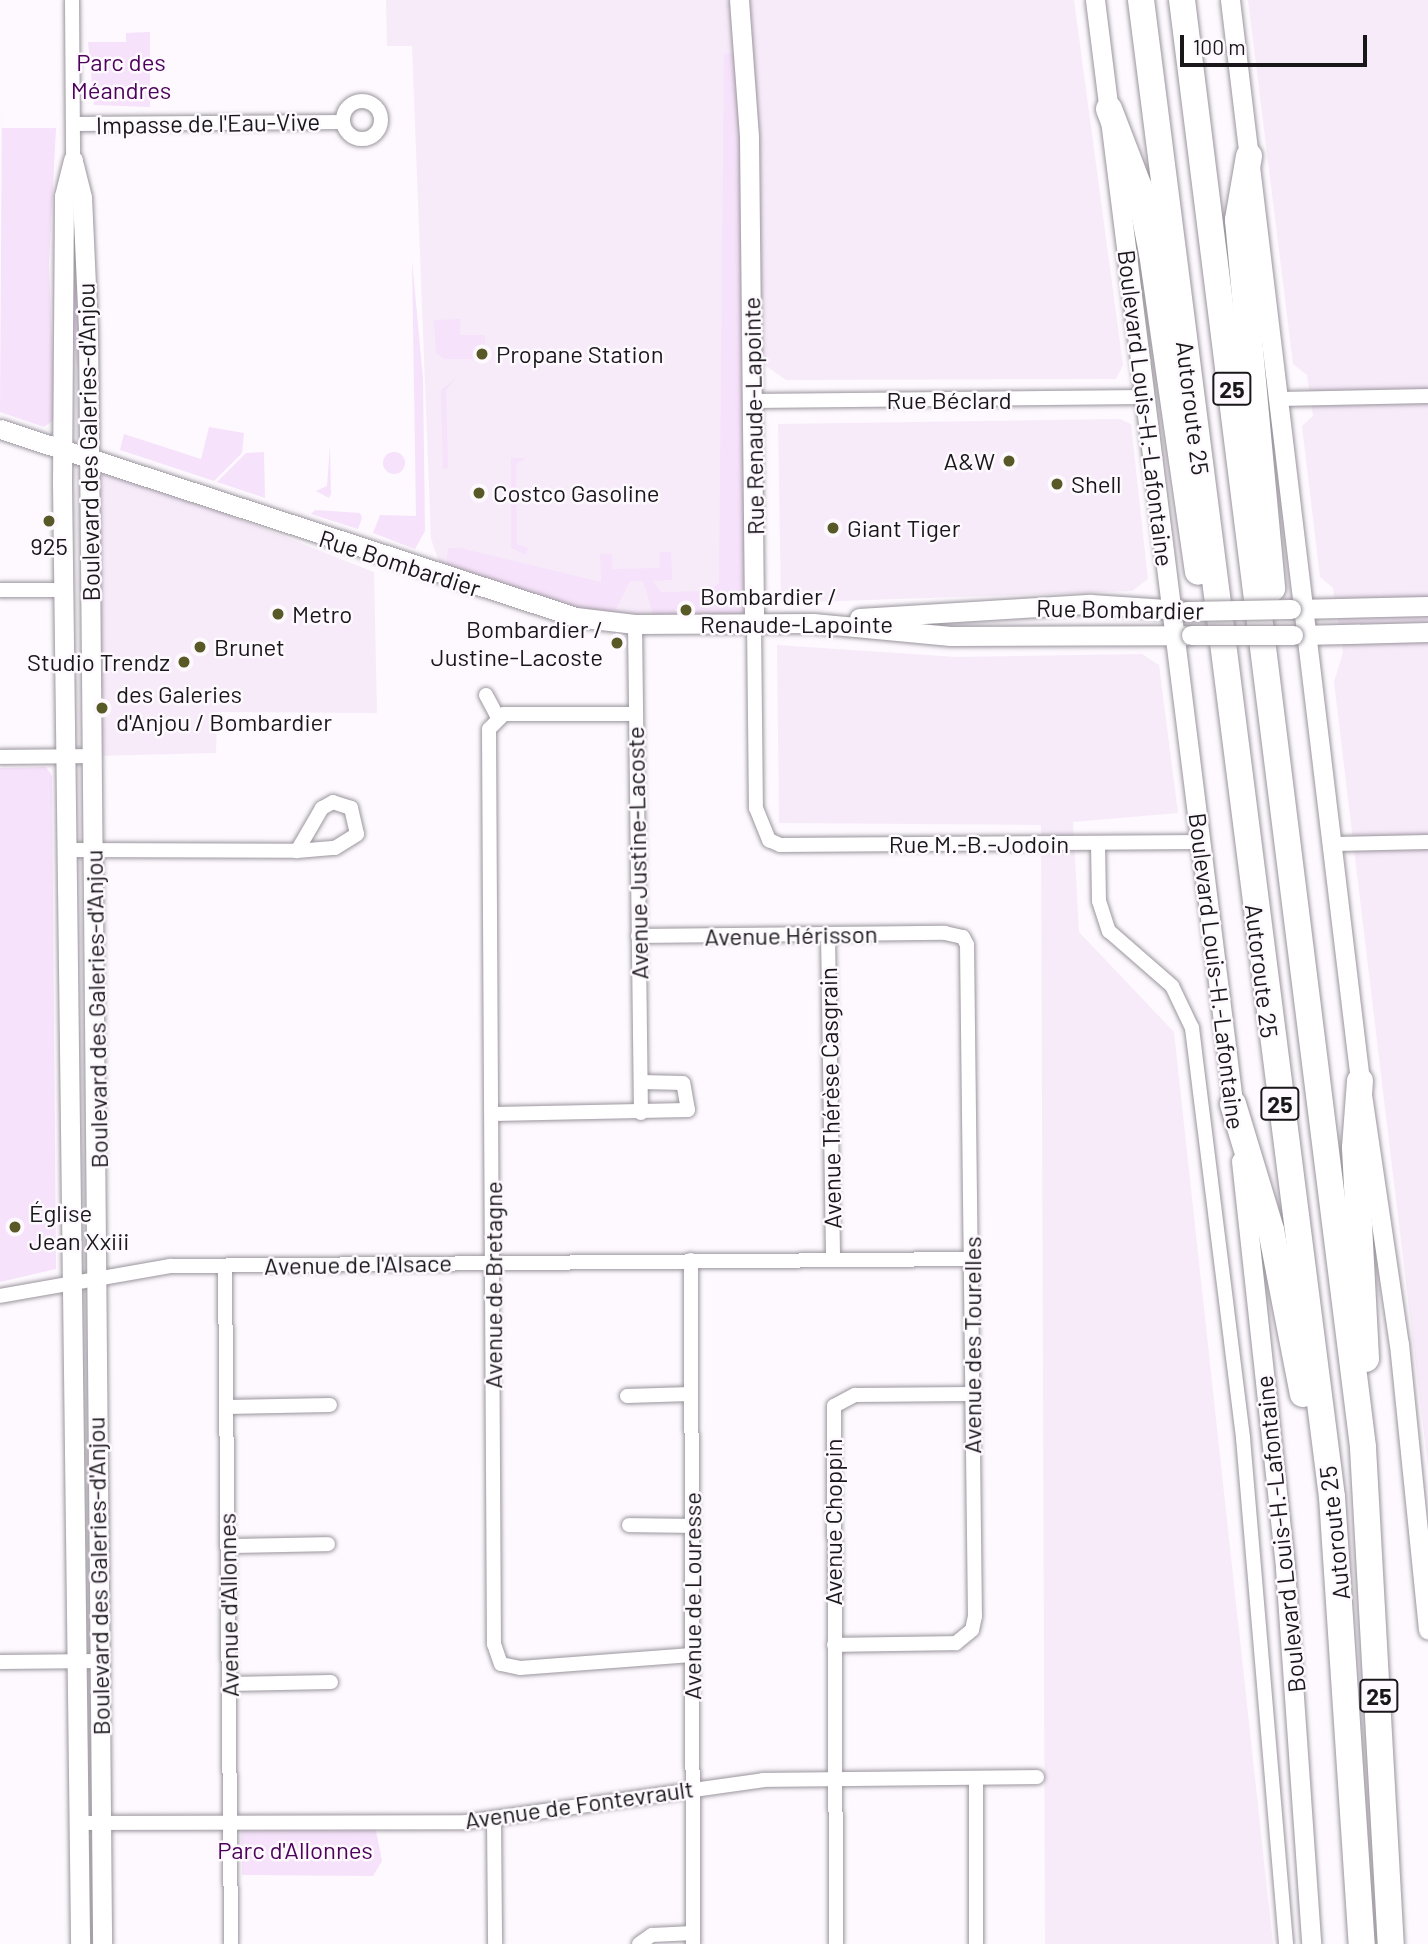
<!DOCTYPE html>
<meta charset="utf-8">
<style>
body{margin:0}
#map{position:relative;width:1428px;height:1944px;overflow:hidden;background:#fdf9fe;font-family:Barlow,sans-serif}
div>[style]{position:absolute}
.built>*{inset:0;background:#f7ebfa}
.green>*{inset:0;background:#f6e2fa}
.round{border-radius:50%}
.roads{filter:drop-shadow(0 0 2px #9b959d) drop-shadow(0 0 2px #9b959d)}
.street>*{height:14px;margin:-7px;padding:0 7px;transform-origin:7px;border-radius:7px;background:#fff}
.street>.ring{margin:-7px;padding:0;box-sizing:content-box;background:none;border:14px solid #fff;border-radius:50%}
.secondary>*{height:19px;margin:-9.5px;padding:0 9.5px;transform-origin:9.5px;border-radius:9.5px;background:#fff}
.highway>*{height:26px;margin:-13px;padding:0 13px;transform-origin:13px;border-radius:13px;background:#fff}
.bridges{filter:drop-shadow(0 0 2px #9b959d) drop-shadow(0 0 2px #9b959d)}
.secondary-bridge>*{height:19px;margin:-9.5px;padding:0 9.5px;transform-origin:9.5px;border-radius:9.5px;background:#fff}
.dots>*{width:19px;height:19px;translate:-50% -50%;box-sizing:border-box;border:4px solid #fdf9fe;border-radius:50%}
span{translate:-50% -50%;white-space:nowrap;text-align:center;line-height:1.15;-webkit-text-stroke:5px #fdf9fe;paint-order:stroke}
.shield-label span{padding:2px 5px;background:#fdf9fe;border:2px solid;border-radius:5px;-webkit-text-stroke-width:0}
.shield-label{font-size:23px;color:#19171a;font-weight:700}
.park-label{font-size:24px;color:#4d025b}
.street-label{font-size:24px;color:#19171a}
.poi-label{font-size:24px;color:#19171a}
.left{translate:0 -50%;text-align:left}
.right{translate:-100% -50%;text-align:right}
.scale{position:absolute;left:1180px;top:35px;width:187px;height:32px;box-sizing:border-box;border:4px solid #19171a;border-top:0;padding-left:9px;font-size:21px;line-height:24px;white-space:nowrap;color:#19171a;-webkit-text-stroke:5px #fdf9fe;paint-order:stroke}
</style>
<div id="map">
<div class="built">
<i style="clip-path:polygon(386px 0,1074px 0,1123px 365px,1116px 379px,786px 380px,753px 357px,754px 622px,656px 624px,445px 579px,431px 539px,412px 46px,387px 46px)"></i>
<i style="clip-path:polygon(1248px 0,1428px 0,1428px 1467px,1334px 682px,1343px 652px,1333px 588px,1320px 577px,1302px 426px,1313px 416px,1307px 375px,1293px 364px)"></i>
<i style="clip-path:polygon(1120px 419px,1131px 424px,1148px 579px,1132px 591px,781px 603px,778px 424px)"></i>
<i style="clip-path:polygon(89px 460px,374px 572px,377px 713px,217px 712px,216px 753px,93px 756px)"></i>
<i style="clip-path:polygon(777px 645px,957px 657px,1142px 654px,1159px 665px,1178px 813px,1073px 822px,1079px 932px,1174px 1032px,1273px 1944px,1045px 1944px,1041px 825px,779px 823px)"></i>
</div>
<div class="green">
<i style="clip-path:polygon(150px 32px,150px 107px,94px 105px,88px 42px,126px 42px,126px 33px)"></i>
<i style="clip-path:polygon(744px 52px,754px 622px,656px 624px,643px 581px,630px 581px,610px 621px,445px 579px,448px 548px,460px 548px,601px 582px,600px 554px,612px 554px,613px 569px,660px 568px,660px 552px,671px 552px,672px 580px,653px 581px,661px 592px,709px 591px,719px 583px,724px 54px)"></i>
<i style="clip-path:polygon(2px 96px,2px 128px,56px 128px,49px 264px,55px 419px,44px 427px,0 412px)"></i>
<i style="clip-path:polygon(412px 260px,423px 379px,425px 531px,415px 549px,373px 533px,380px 515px,416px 516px)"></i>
<i style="clip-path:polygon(72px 281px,79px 283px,78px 371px,71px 327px)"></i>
<i style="clip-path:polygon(460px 319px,460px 335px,485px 335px,486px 359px,445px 359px,436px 353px,434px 320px)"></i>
<i style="clip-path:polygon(456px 378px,446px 390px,448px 468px,443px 469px,441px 390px)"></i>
<i style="clip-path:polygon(209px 427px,244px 433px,242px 453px,214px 481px,120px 450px,124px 434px,201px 459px)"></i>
<i style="clip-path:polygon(330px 445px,331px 494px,329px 498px,316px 491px,327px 486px)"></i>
<i style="clip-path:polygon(264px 452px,265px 498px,217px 482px,246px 453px)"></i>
<i class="round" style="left:383px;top:452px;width:22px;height:22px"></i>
<i style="clip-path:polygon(511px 458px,526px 458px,516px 464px,517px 544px,528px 548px,526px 555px,511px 548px)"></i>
<i style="clip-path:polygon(315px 510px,360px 513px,362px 518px,358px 529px,311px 514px)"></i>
<i style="clip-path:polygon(46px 767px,52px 776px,56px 1269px,0 1282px,0 768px)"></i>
<i style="clip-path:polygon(374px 1821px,382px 1861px,373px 1876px,242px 1875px,241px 1826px)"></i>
</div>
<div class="roads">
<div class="street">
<i style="left:72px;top:0;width:160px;rotate:89.6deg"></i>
<i class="ring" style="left:343px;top:101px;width:24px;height:24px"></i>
<i style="left:73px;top:124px;width:269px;rotate:-0.4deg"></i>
<i style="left:1280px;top:399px;width:148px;rotate:-1.2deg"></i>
<i style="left:753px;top:401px;width:391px;rotate:-0.6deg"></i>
<i style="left:0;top:590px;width:63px"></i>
<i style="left:754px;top:622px;width:186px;rotate:89.4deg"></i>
<i style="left:756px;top:808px;width:35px;rotate:68deg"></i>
<i style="left:769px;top:840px;width:12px;rotate:24deg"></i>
<i style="left:780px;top:845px;width:421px;rotate:-0.4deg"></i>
<i style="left:635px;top:624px;width:489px;rotate:89.3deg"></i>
<i style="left:486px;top:695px;width:24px;rotate:62deg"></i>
<i style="left:636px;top:714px;width:132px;rotate:180deg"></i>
<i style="left:504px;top:714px;width:21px;rotate:135deg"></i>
<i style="left:489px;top:729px;width:915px;rotate:89.69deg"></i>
<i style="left:494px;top:1644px;width:21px;rotate:71deg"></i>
<i style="left:501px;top:1664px;width:19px;rotate:12deg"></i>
<i style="left:520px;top:1668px;width:172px;rotate:-4.3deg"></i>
<i style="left:0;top:757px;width:93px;rotate:-0.6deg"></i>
<i style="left:1098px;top:844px;width:57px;rotate:89deg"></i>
<i style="left:1099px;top:901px;width:32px;rotate:72deg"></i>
<i style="left:1109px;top:931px;width:84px;rotate:41.1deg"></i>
<i style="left:1172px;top:986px;width:47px;rotate:64.5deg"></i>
<i style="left:1192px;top:1028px;width:413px;rotate:82.9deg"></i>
<i style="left:1243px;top:1438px;width:508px;rotate:85.14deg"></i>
<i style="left:1336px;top:844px;width:92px;rotate:-1.2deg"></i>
<i style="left:66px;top:850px;width:231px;rotate:0.2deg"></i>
<i style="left:297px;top:851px;width:38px;rotate:-5deg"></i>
<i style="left:335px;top:848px;width:26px;rotate:-32deg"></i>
<i style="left:357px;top:834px;width:27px;rotate:-103deg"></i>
<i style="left:351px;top:808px;width:19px;rotate:-162deg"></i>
<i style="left:333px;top:802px;width:13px;rotate:151deg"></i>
<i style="left:322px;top:808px;width:50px;rotate:120.2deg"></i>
<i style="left:828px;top:935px;width:325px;rotate:89.1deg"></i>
<i style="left:638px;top:936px;width:307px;rotate:-0.6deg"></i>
<i style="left:945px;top:933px;width:18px;rotate:13deg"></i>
<i style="left:963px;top:937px;width:9px;rotate:63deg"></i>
<i style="left:967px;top:945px;width:671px;rotate:89.32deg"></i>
<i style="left:975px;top:1616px;width:14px;rotate:102deg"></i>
<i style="left:972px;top:1630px;width:21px;rotate:141deg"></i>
<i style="left:956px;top:1643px;width:122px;rotate:179.1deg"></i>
<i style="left:494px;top:1114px;width:194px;rotate:-1.2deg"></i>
<i style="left:688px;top:1110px;width:27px;rotate:-100deg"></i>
<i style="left:683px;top:1083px;width:42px;rotate:-178.6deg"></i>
<i style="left:691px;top:1260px;width:684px;rotate:89.83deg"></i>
<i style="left:225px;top:1267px;width:677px;rotate:89.49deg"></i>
<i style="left:0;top:1296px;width:173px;rotate:-10deg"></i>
<i style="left:170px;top:1266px;width:802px;rotate:-0.5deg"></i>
<i style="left:627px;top:1396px;width:64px;rotate:-1.8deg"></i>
<i style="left:226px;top:1407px;width:104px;rotate:-1.1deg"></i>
<i style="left:629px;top:1525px;width:62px;rotate:0.9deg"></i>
<i style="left:228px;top:1546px;width:100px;rotate:-1.1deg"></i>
<i style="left:0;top:1662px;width:99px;rotate:-0.6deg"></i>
<i style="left:229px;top:1684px;width:102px;rotate:-1.1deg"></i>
<i style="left:976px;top:1780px;width:164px;rotate:90deg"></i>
<i style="left:494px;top:1819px;width:125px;rotate:89.5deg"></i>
<i style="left:79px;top:1823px;width:387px;rotate:-0.1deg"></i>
<i style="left:466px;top:1822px;width:300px;rotate:-8deg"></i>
<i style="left:763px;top:1780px;width:274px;rotate:-0.6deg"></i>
<i style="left:639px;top:1944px;width:16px;rotate:-35deg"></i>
<i style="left:652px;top:1935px;width:41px;rotate:-2.8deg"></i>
<i style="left:836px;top:1944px;width:538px;rotate:-90.21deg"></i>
<i style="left:834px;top:1406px;width:24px;rotate:-28deg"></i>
<i style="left:855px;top:1395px;width:117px;rotate:-0.5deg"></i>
</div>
<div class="secondary">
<i style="left:739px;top:0;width:137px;rotate:85.8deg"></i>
<i style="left:749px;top:137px;width:485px;rotate:89.4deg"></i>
<i style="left:1095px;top:0;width:1126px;rotate:82.86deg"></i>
<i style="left:1230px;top:0;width:1089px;rotate:83.14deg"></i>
<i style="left:1360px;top:1081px;width:266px;rotate:81.6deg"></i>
<i style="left:1399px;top:1344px;width:287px;rotate:84.2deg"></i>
<i style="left:73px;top:160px;width:37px;rotate:104deg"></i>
<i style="left:64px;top:196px;width:287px;rotate:90.4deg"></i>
<i style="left:62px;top:483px;width:1461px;rotate:89.29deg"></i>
<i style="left:74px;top:165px;width:33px;rotate:76deg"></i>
<i style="left:82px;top:197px;width:131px;rotate:87.4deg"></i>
<i style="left:88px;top:328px;width:1616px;rotate:89.5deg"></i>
<i style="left:0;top:429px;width:606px;rotate:18.08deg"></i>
<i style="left:576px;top:617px;width:59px;rotate:6.8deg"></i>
<i style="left:635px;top:624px;width:178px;rotate:-0.3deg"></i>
<i style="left:813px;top:623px;width:138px;rotate:5.4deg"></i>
<i style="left:950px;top:636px;width:237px;rotate:-0.2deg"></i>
<i style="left:1296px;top:609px;width:132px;rotate:-1.3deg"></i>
<i style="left:859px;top:618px;width:232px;rotate:-3.5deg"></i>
<i style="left:1091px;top:604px;width:90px;rotate:3.8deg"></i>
<i style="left:1300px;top:635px;width:128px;rotate:-1.3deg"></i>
<i style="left:1241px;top:1161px;width:409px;rotate:83.8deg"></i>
<i style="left:1285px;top:1568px;width:377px;rotate:86deg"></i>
</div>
<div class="highway">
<i style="left:1141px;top:0;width:1509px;rotate:82.73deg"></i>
<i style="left:1332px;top:1497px;width:448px;rotate:86.2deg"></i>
<i style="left:1182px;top:0;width:1459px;rotate:82.87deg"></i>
<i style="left:1363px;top:1448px;width:497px;rotate:86.8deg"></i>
<i style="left:1109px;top:109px;width:84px;rotate:69deg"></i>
<i style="left:1139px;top:187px;width:67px;rotate:78.9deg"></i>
<i style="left:1152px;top:253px;width:322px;rotate:81.8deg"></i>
<i style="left:1249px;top:156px;width:65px;rotate:99.8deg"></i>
<i style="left:1238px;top:220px;width:370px;rotate:84.7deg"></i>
<i style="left:1360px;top:1081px;width:67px;rotate:94.3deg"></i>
<i style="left:1355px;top:1148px;width:211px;rotate:87deg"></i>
<i style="left:1233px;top:1104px;width:132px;rotate:73.2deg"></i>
<i style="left:1271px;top:1230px;width:167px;rotate:79deg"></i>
</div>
</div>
<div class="bridges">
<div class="secondary-bridge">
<i style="left:1187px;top:611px;width:104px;rotate:-1.1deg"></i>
<i style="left:1191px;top:635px;width:102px"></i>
</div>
</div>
<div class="dots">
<i style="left:482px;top:354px;background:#585926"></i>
<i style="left:1009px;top:461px;background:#585926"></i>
<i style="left:1057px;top:484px;background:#585926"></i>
<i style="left:479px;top:493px;background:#585926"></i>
<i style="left:49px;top:521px;background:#585926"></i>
<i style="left:833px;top:528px;background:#585926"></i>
<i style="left:686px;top:610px;background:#585926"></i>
<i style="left:278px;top:614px;background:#585926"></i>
<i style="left:617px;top:643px;background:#585926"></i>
<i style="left:200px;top:647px;background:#585926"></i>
<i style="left:184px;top:662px;background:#585926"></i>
<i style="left:102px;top:708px;background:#585926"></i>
<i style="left:15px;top:1227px;background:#585926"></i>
</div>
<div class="shield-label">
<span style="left:1232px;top:389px">25</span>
<span style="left:1280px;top:1104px">25</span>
<span style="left:1379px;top:1696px">25</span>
</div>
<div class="park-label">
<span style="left:121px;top:76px">Parc des<br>Méandres</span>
<span style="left:295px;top:1850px">Parc d'Allonnes</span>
</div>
<div class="street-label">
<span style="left:208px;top:123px;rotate:-1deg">Impasse de l'Eau-Vive</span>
<span style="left:949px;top:400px">Rue Béclard</span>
<span style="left:1146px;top:408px;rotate:83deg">Boulevard Louis-H.-Lafontaine</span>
<span style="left:1193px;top:408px;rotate:83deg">Autoroute 25</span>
<span style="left:753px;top:416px;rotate:-91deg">Rue Renaude-Lapointe</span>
<span style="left:88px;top:442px;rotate:-91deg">Boulevard des Galeries-d'Anjou</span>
<span style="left:400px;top:563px;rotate:18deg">Rue Bombardier</span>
<span style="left:1120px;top:609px;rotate:1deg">Rue Bombardier</span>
<span style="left:979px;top:844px">Rue M.-B.-Jodoin</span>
<span style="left:637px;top:853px;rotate:-91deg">Avenue Justine-Lacoste</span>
<span style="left:791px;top:935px;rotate:-1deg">Avenue Hérisson</span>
<span style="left:1217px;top:971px;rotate:83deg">Boulevard Louis-H.-Lafontaine</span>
<span style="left:1262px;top:971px;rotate:83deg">Autoroute 25</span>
<span style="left:96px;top:1009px;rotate:-91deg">Boulevard des Galeries-d'Anjou</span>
<span style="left:830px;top:1098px;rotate:-91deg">Avenue Thérèse Casgrain</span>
<span style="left:358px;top:1264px;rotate:-1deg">Avenue de l'Alsace</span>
<span style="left:493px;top:1285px;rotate:-90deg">Avenue de Bretagne</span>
<span style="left:972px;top:1345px;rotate:-90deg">Avenue des Tourelles</span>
<span style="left:833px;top:1522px;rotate:-90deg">Avenue Choppin</span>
<span style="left:1334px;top:1533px;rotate:-96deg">Autoroute 25</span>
<span style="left:1280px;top:1534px;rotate:-96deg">Boulevard Louis-H.-Lafontaine</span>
<span style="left:98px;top:1576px;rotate:-91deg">Boulevard des Galeries-d'Anjou</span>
<span style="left:692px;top:1596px;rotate:-90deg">Avenue de Louresse</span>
<span style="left:228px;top:1605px;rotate:-91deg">Avenue d'Allonnes</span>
<span style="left:579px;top:1804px;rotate:-8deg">Avenue de Fontevrault</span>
</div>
<div class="poi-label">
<span class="left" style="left:496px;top:354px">Propane Station</span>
<span class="right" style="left:995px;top:461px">A&amp;W</span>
<span class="left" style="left:1071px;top:484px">Shell</span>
<span class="left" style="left:493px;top:493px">Costco Gasoline</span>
<span class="left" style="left:847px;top:528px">Giant Tiger</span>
<span style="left:49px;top:546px">925</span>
<span class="left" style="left:700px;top:610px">Bombardier /<br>Renaude-Lapointe</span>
<span class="left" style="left:292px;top:614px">Metro</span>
<span class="right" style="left:603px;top:643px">Bombardier /<br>Justine-Lacoste</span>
<span class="left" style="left:214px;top:647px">Brunet</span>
<span class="right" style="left:170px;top:662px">Studio Trendz</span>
<span class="left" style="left:116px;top:708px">des Galeries<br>d'Anjou / Bombardier</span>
<span class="left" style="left:29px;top:1227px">Église<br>Jean Xxiii</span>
</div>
<div class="scale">100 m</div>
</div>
